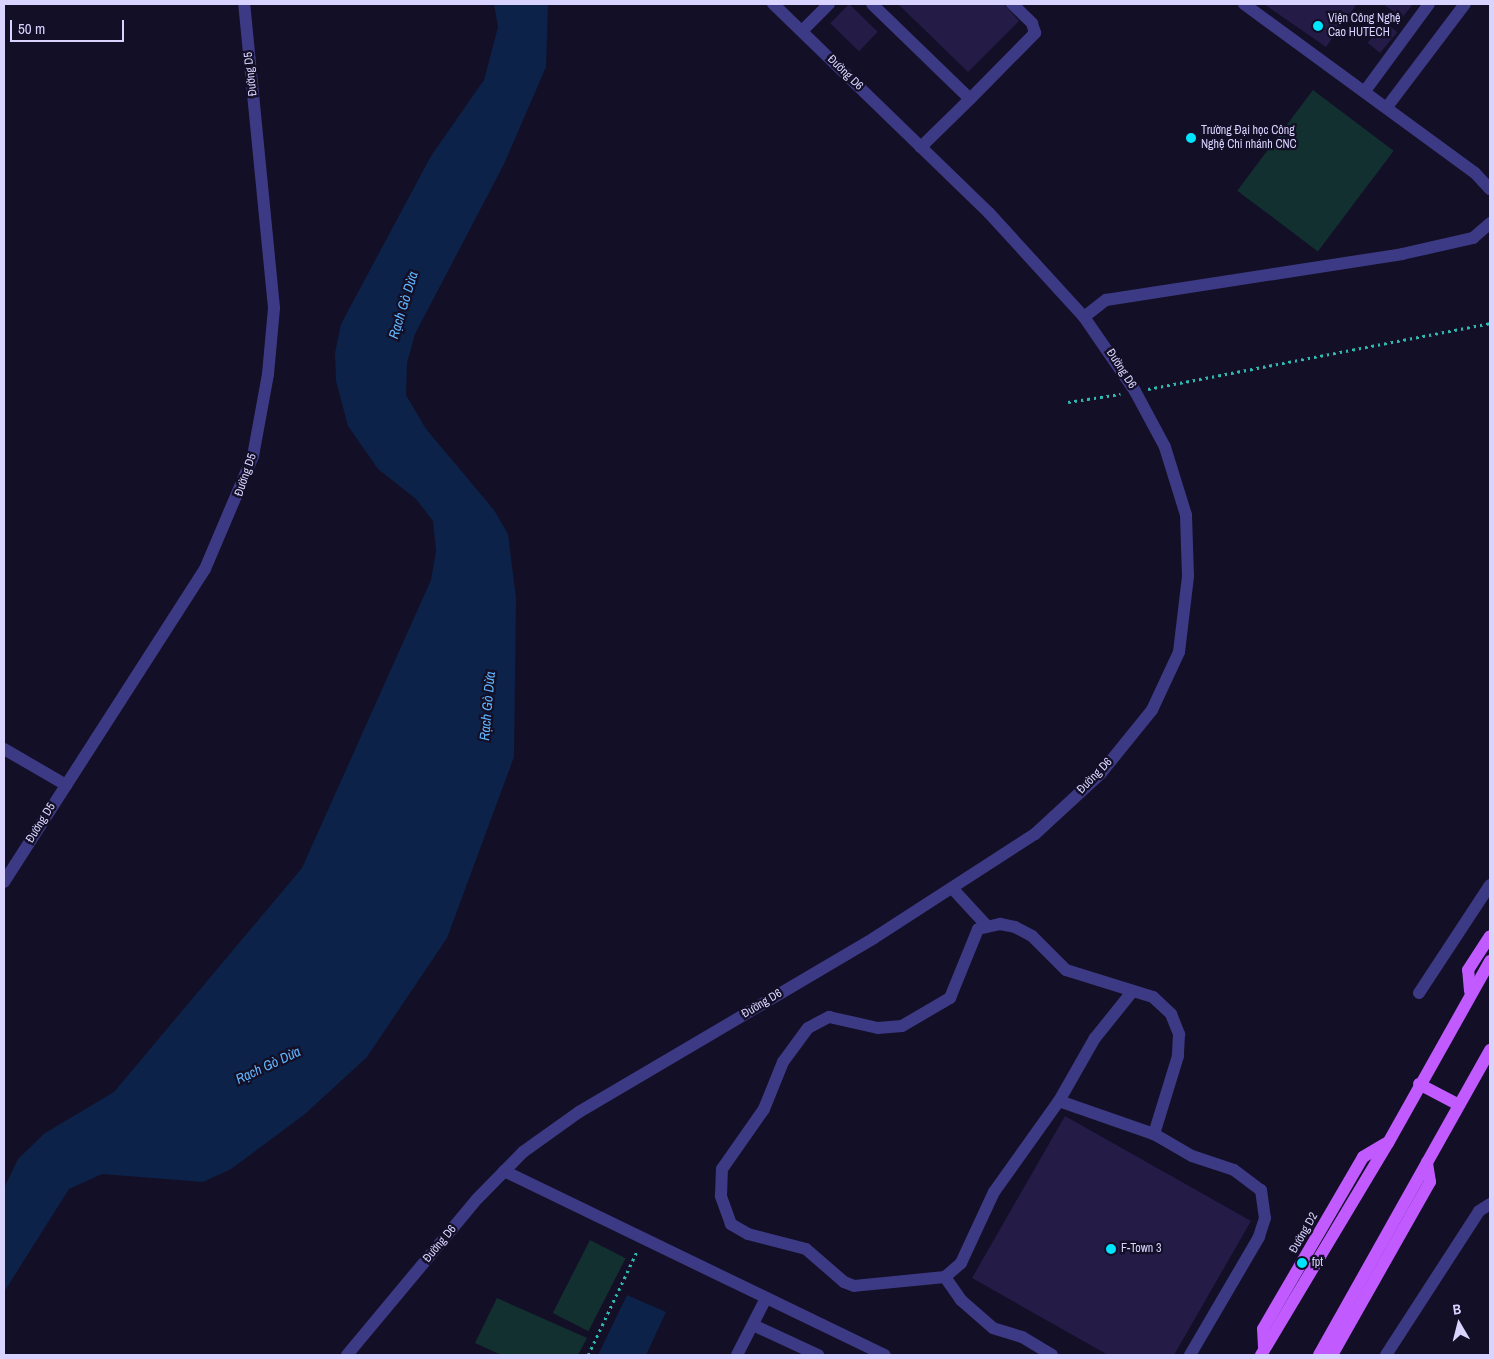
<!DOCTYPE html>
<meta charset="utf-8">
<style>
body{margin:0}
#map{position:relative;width:1494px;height:1359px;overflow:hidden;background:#130f26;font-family:"Archivo Narrow",sans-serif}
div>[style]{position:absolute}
.green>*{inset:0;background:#12302f;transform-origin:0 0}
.water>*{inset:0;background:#0c2248}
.building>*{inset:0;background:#241b47;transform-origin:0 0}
.path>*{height:2.5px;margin-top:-1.25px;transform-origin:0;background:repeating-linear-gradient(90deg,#2fb8b0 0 2.5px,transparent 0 6.5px)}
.minor>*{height:12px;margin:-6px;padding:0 6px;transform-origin:6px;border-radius:6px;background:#3d3a85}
.major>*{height:12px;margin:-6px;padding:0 6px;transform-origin:6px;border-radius:6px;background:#c25bff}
.dots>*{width:14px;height:14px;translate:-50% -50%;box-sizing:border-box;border:2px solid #130f26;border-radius:50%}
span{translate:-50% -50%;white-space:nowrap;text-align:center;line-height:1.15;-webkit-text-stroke:4.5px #130f26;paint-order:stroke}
.poi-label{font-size:12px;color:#d9d4ff}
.left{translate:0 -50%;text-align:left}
.street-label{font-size:12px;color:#d9d4ff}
.water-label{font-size:14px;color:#62b6ff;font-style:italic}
.frame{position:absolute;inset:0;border:5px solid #d9d4ff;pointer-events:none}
.north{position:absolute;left:1434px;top:1299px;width:50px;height:50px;-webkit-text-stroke:4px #130f26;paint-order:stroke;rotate:352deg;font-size:14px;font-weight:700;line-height:20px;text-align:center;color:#d9d4ff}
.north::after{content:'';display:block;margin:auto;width:18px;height:22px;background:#d9d4ff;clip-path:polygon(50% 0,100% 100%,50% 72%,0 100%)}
.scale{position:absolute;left:10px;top:20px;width:114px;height:22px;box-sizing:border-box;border:2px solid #d9d4ff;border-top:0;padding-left:6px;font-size:15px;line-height:18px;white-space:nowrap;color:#d9d4ff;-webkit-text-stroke:4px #130f26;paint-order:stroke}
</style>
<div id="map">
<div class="green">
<i style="left:1313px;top:90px;width:101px;height:126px;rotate:37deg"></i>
<i style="left:590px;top:1240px;width:40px;height:82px;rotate:27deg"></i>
<i style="clip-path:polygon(497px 1298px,587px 1338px,578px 1355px,501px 1355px,475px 1343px)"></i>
</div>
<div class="water">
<i style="clip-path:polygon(494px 4px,548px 4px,546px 67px,504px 164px,415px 334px,407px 363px,406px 395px,426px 429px,494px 510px,508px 534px,516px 598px,514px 757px,447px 938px,367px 1057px,305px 1114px,231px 1169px,203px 1182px,102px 1174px,69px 1189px,4px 1292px,4px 1188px,18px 1159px,45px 1133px,114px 1092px,302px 868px,431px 580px,436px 551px,433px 521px,416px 499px,378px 469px,348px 426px,336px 381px,335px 353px,341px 324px,431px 156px,484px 80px,498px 27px)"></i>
<i style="clip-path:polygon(627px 1295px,666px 1312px,646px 1355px,598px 1355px)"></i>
</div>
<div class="building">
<i style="left:849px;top:4px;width:40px;height:27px;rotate:44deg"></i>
<i style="clip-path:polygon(898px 4px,1004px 4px,1019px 21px,968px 72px)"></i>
<i style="clip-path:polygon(1264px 4px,1357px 4px,1326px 47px)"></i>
<i style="clip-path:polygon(1383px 4px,1413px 4px,1402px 18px)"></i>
<i style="left:1385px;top:22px;width:16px;height:27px;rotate:40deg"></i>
<i style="clip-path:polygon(1065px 1116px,1251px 1221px,1174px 1355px,1108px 1355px,972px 1278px)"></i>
</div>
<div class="path">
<i style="left:1148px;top:389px;width:348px;rotate:-10.9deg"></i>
<i style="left:1068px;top:402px;width:53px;rotate:-8.7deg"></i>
<i style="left:588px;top:1355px;width:115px;rotate:-64.8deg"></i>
</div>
<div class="minor">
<i style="left:872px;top:4px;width:136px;rotate:44.1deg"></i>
<i style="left:970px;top:99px;width:69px;rotate:135.6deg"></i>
<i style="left:1244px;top:4px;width:286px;rotate:36.2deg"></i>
<i style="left:1475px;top:173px;width:22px;rotate:47deg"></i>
<i style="left:802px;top:31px;width:38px;rotate:-45deg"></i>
<i style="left:1365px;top:91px;width:108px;rotate:-53.7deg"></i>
<i style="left:970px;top:99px;width:93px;rotate:-45.4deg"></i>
<i style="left:1035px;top:33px;width:10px;rotate:-107deg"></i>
<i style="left:1032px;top:23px;width:28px;rotate:-136deg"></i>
<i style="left:1387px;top:107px;width:129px;rotate:-52.9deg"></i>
<i style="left:1084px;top:317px;width:28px;rotate:-38deg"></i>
<i style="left:1106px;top:300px;width:300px;rotate:-8.8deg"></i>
<i style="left:1402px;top:254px;width:73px;rotate:-12.7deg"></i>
<i style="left:1473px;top:238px;width:23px;rotate:-41deg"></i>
<i style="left:4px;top:749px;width:72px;rotate:30.1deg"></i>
<i style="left:4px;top:882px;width:372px;rotate:-57.3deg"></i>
<i style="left:205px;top:569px;width:123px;rotate:-67deg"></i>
<i style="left:253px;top:456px;width:83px;rotate:-79.6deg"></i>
<i style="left:268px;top:374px;width:66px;rotate:-84.8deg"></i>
<i style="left:274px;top:308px;width:305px;rotate:-95.6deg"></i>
<i style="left:952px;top:888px;width:50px;rotate:47.4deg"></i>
<i style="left:1419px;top:993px;width:129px;rotate:-56.7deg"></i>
<i style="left:1059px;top:1101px;width:101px;rotate:19.2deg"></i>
<i style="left:1154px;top:1134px;width:44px;rotate:30.1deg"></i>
<i style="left:1192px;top:1156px;width:44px;rotate:18.4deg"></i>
<i style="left:1234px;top:1170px;width:34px;rotate:37deg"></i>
<i style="left:1261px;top:1190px;width:28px;rotate:82deg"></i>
<i style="left:1265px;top:1218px;width:20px;rotate:108deg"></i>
<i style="left:1259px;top:1237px;width:137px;rotate:120.3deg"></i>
<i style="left:504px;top:1171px;width:423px;rotate:25.8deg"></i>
<i style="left:945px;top:1277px;width:91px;rotate:174.4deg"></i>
<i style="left:854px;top:1286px;width:11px;rotate:-158deg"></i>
<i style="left:844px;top:1282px;width:50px;rotate:-139deg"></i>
<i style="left:806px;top:1249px;width:60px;rotate:-165.5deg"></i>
<i style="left:748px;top:1234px;width:20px;rotate:-150deg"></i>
<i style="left:731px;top:1224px;width:30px;rotate:-110deg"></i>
<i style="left:721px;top:1196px;width:27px;rotate:-88deg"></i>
<i style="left:722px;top:1169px;width:73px;rotate:-55deg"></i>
<i style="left:764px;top:1109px;width:51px;rotate:-68deg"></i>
<i style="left:783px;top:1062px;width:42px;rotate:-53.7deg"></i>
<i style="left:808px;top:1028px;width:24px;rotate:-28deg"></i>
<i style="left:829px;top:1017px;width:50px;rotate:12.7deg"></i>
<i style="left:878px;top:1028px;width:24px;rotate:-5deg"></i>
<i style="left:902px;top:1026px;width:56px;rotate:-30.3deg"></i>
<i style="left:950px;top:998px;width:74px;rotate:-67.9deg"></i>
<i style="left:978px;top:929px;width:23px;rotate:-13deg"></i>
<i style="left:1000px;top:924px;width:15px;rotate:11deg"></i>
<i style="left:1015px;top:927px;width:19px;rotate:28deg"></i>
<i style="left:1032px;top:936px;width:48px;rotate:45deg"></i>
<i style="left:1066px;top:970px;width:91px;rotate:17.2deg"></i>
<i style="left:1153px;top:997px;width:25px;rotate:43deg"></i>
<i style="left:1171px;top:1014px;width:22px;rotate:68deg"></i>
<i style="left:1179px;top:1034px;width:22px;rotate:93deg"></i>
<i style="left:1178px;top:1056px;width:82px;rotate:107.1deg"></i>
<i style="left:753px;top:1325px;width:72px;rotate:24.8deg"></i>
<i style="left:347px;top:1355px;width:204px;rotate:-50.2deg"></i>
<i style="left:478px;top:1198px;width:64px;rotate:-45.6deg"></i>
<i style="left:523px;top:1152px;width:69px;rotate:-35.5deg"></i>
<i style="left:579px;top:1112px;width:342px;rotate:-30.5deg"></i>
<i style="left:874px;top:938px;width:192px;rotate:-32.9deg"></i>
<i style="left:1035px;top:834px;width:90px;rotate:-42.7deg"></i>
<i style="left:1101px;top:773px;width:81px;rotate:-51deg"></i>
<i style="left:1152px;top:710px;width:64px;rotate:-65deg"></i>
<i style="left:1179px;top:652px;width:77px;rotate:-83.2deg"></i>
<i style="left:1188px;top:576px;width:61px;rotate:-91.9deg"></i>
<i style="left:1186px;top:515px;width:71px;rotate:-107.2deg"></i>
<i style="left:1165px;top:447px;width:64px;rotate:-118.2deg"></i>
<i style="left:1135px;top:391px;width:90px;rotate:-124.6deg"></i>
<i style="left:1084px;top:317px;width:141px;rotate:-132.4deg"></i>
<i style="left:989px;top:213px;width:301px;rotate:-135.9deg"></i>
<i style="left:737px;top:1355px;width:64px;rotate:-63deg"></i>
<i style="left:1052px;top:1355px;width:35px;rotate:-149deg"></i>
<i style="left:1022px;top:1337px;width:30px;rotate:-163deg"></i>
<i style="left:993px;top:1328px;width:43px;rotate:-138.8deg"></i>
<i style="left:961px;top:1300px;width:28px;rotate:-125deg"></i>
<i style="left:945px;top:1277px;width:21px;rotate:-41deg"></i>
<i style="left:961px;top:1263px;width:78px;rotate:-65.1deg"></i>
<i style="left:994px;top:1192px;width:112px;rotate:-54.5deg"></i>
<i style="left:1059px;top:1101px;width:73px;rotate:-60.3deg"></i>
<i style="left:1095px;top:1038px;width:59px;rotate:-51.2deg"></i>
<i style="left:1386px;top:1355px;width:171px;rotate:-57.1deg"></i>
<i style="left:1479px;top:1211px;width:13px;rotate:-32deg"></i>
</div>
<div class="major">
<i style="left:1470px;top:991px;width:21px;rotate:-95deg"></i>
<i style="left:1468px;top:970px;width:40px;rotate:-57.1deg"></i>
<i style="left:1419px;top:1084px;width:45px;rotate:27.7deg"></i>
<i style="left:1264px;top:1347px;width:18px;rotate:-93deg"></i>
<i style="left:1263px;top:1329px;width:199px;rotate:-59.8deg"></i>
<i style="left:1363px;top:1157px;width:26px;rotate:-31deg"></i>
<i style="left:1261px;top:1355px;width:247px;rotate:-59.1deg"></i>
<i style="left:1388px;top:1143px;width:209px;rotate:-60.7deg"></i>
<i style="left:1319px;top:1355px;width:350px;rotate:-60.7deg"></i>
<i style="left:1332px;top:1355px;width:199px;rotate:-60.5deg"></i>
<i style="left:1430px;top:1182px;width:20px;rotate:-99deg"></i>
</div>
<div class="dots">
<i style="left:1318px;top:26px;background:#00e5ff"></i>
<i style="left:1191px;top:138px;background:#00e5ff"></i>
<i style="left:1111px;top:1249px;background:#00e5ff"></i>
<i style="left:1302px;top:1263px;background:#00e5ff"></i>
</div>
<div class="poi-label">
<span class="left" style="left:1328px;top:26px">Viện Công Nghệ<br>Cao HUTECH</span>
<span class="left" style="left:1201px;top:138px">Trường Đại học Công<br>Nghệ Chi nhánh CNC</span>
<span class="left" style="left:1121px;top:1249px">F-Town 3</span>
<span class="left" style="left:1312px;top:1263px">fpt</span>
</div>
<div class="street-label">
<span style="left:845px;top:73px;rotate:44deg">Đường D6</span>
<span style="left:251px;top:74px;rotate:-96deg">Đường D5</span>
<span style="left:1121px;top:369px;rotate:57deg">Đường D6</span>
<span style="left:246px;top:475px;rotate:-71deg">Đường D5</span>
<span style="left:1095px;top:776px;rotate:-46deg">Đường D6</span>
<span style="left:41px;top:823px;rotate:-58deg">Đường D5</span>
<span style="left:762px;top:1004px;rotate:-31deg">Đường D6</span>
<span style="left:1304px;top:1233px;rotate:-60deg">Đường D2</span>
<span style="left:440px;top:1244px;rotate:-50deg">Đường D6</span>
</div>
<div class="water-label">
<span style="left:403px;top:305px;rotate:-73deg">Rạch Gò Dừa</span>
<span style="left:487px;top:706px;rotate:-85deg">Rạch Gò Dừa</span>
<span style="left:268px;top:1065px;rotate:-25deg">Rạch Gò Dừa</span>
</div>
<div class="frame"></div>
<div class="north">B</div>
<div class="scale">50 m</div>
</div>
